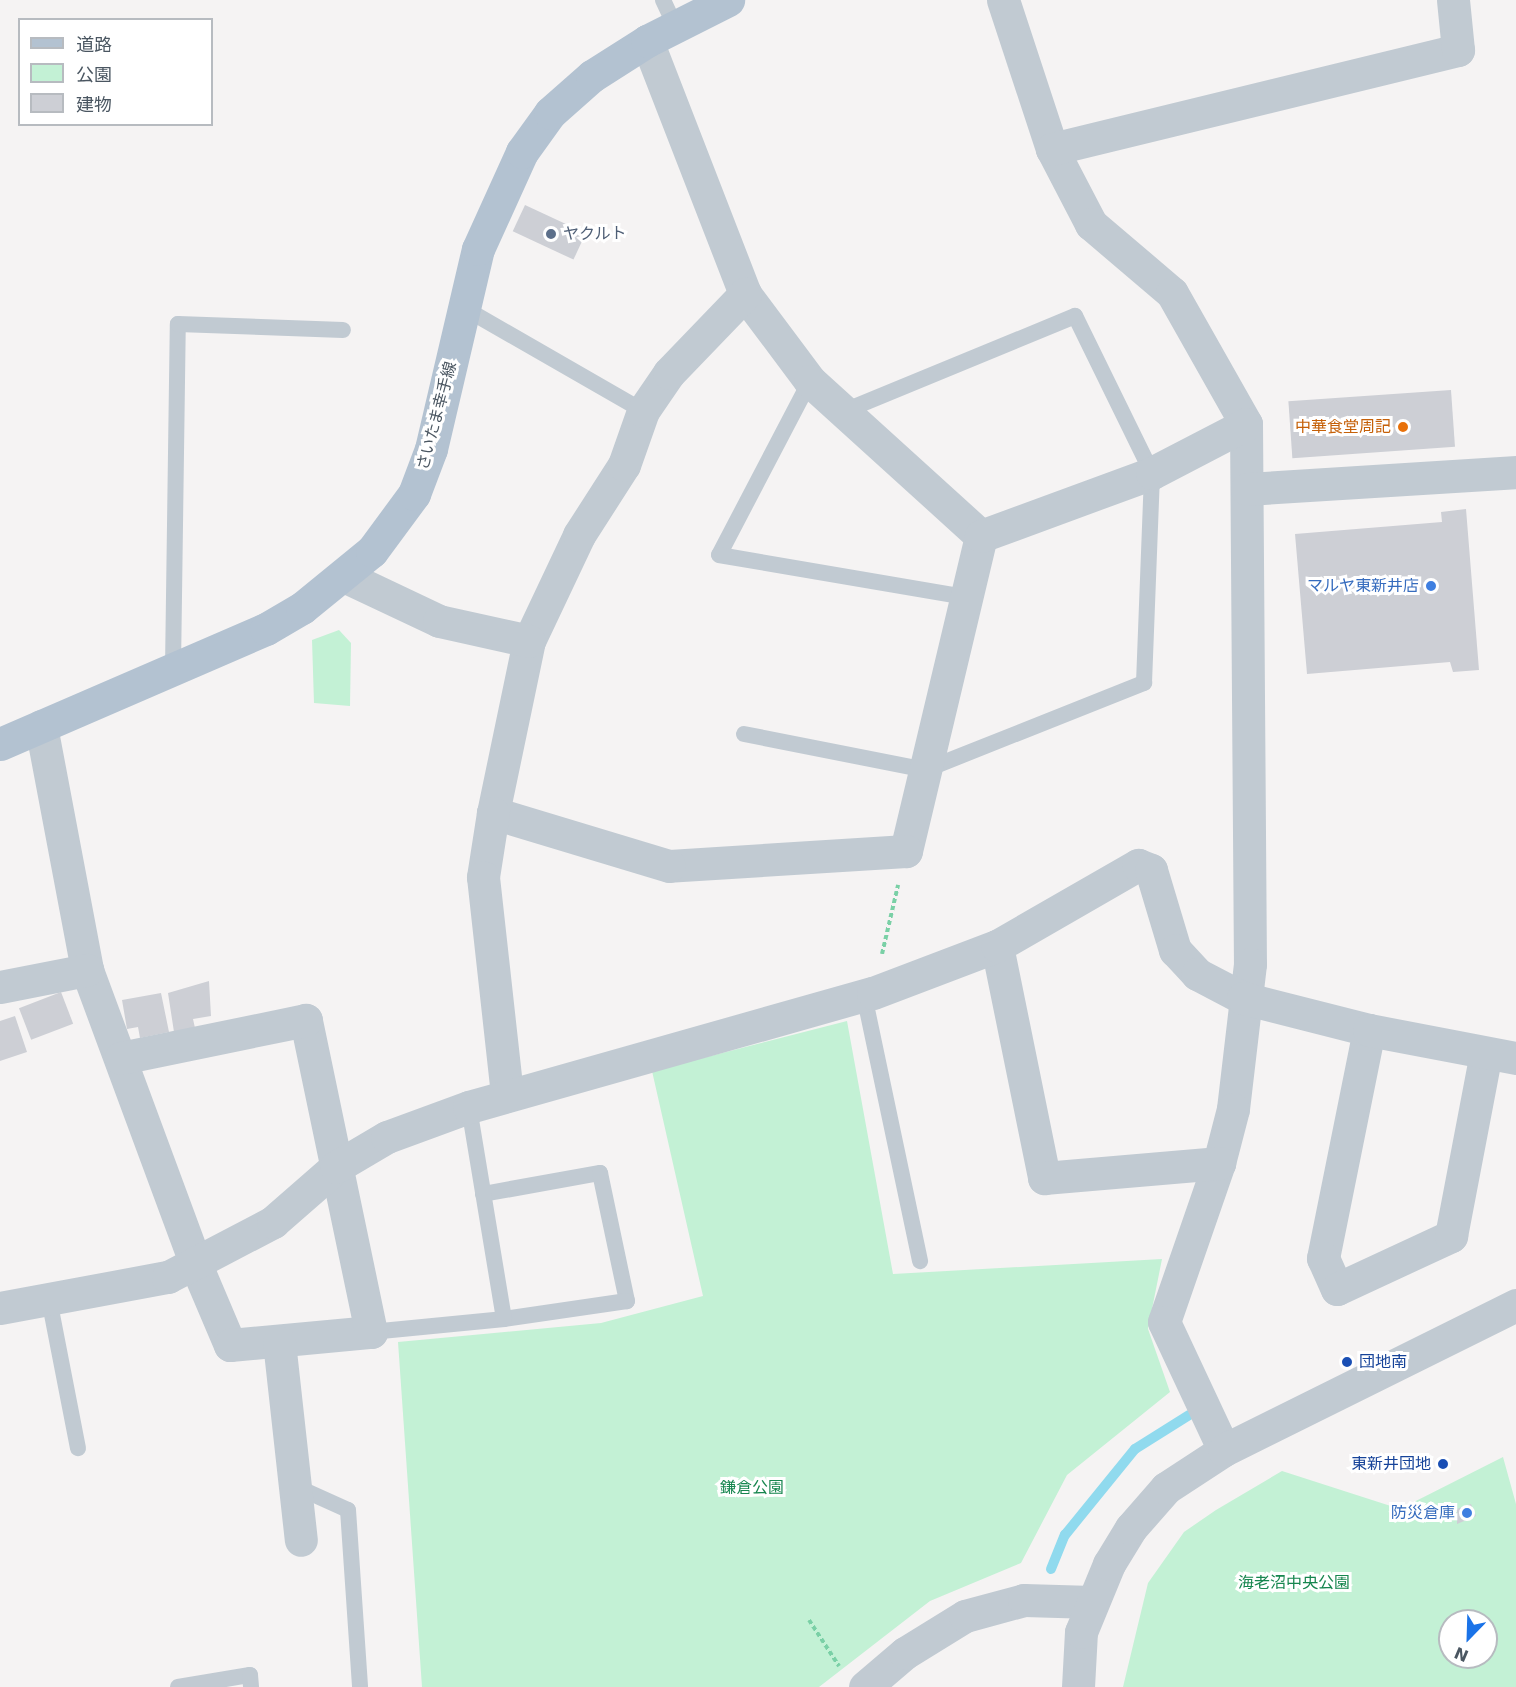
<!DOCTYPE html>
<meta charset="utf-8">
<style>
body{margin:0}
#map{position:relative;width:1516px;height:1687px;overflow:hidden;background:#f5f3f3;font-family:"DejaVu Sans","Noto Sans JP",sans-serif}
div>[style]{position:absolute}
.green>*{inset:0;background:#c3f1d5}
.stream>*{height:10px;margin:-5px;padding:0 5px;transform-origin:5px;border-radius:5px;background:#90daee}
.building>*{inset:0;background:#cdcfd5;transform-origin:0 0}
.path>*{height:4px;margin-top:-2px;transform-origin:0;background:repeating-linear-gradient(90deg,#7ad0a6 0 4.5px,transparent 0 7.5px)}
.service>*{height:16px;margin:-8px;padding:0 8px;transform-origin:8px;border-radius:8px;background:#c1cad2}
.minor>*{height:33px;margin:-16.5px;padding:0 16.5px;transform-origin:16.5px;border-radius:16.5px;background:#c1cad2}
.tertiary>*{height:33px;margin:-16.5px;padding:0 16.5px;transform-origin:16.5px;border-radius:16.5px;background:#c1cad2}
.primary>*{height:33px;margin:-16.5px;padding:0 16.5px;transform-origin:16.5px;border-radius:16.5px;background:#b3c2d1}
.dots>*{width:16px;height:16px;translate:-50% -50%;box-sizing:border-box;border:3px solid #fff;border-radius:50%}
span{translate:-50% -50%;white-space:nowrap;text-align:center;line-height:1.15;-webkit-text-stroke:6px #fff;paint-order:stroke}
.service-label{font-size:16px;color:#4e5e75}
.left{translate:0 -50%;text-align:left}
.street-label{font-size:16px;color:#4a5661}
.food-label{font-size:16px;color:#c56008}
.right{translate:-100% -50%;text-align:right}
.shop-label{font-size:16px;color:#366cbe}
.transit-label{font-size:16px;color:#164399}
.park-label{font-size:16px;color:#17864f}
.legend{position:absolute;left:18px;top:18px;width:195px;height:108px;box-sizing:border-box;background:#fff;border:2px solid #b7bbc0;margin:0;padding:8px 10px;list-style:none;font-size:18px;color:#4a5661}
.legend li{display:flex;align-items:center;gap:12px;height:30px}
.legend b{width:30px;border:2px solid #b7bbc0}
.north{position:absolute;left:1438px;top:1609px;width:60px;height:60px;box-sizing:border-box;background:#fff;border:2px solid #b7bbc0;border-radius:50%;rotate:203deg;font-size:16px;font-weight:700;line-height:24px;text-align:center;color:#4a5661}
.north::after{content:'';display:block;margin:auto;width:21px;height:27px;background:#1a73e8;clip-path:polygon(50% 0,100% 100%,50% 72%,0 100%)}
</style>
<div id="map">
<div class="green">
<i style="clip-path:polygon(339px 630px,351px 643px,350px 706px,314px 703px,312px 640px)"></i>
<i style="clip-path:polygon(847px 1021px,893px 1274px,1162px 1259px,1148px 1329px,1170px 1392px,1067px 1475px,1021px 1563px,930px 1601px,819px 1687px,422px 1687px,398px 1342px,601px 1323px,703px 1296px,652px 1071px)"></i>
<i style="clip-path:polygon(evenodd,1503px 1457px,1516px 1504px,1516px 1687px,1123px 1687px,1148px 1583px,1184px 1532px,1216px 1510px,1282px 1471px,1400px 1509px,1503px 1457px,1450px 1621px,1486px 1621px,1486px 1657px,1450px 1657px,1450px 1621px)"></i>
</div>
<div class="stream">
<i style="left:1051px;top:1569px;width:37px;rotate:-68deg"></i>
<i style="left:1065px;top:1535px;width:111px;rotate:-50.9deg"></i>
<i style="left:1135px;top:1449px;width:64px;rotate:-32.2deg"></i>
</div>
<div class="building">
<i style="left:525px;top:205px;width:67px;height:29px;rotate:25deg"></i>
<i style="left:1451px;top:390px;width:57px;height:163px;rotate:86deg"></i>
<i style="clip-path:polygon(1466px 509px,1479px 670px,1453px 672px,1450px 662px,1307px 674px,1295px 534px,1442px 522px,1441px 512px)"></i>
<i style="clip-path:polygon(209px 981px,211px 1016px,193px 1019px,195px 1028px,174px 1032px,168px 993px)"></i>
<i style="left:61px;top:992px;width:34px;height:45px;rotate:69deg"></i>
<i style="clip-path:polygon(161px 993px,169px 1032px,140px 1038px,138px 1027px,127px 1029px,122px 1000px)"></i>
<i style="clip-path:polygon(15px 1016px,27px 1052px,0 1061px,0 1021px)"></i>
<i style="clip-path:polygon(1471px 1504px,1476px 1516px,1457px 1524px,1457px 1509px)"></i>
</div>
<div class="path">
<i style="left:882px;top:954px;width:71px;rotate:-76.9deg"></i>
<i style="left:809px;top:1620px;width:55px;rotate:56.9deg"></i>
</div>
<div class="service">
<i style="left:663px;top:0;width:29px;rotate:65deg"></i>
<i style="left:464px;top:308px;width:207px;rotate:29.9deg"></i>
<i style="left:810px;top:381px;width:196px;rotate:117.6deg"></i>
<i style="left:719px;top:555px;width:249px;rotate:9.7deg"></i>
<i style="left:173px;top:668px;width:344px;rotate:-89.2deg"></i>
<i style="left:178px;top:324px;width:165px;rotate:2.1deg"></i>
<i style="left:744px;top:734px;width:185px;rotate:11.2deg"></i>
<i style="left:925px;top:770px;width:236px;rotate:-21.7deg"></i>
<i style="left:1144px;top:683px;width:210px;rotate:-87.8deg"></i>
<i style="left:1152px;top:473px;width:175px;rotate:-116.1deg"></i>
<i style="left:1075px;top:316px;width:250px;rotate:157.6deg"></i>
<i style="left:864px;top:995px;width:272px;rotate:78.1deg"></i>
<i style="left:483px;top:1194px;width:119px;rotate:-10.2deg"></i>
<i style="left:600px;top:1173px;width:131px;rotate:78.1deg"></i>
<i style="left:627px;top:1301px;width:124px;rotate:171.7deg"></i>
<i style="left:49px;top:1299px;width:152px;rotate:79deg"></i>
<i style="left:371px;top:1332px;width:134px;rotate:-5.6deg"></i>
<i style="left:504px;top:1319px;width:215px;rotate:-99.4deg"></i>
<i style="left:297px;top:1487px;width:56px;rotate:24.3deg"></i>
<i style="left:348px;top:1510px;width:177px;rotate:86.1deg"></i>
<i style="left:178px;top:1687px;width:73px;rotate:-9.5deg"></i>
<i style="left:250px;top:1675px;width:12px;rotate:85deg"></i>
</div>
<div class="minor">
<i style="left:1003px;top:0;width:157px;rotate:71.8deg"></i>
<i style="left:1052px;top:149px;width:85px;rotate:62.5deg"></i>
<i style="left:1091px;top:224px;width:106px;rotate:40.4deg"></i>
<i style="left:1172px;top:293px;width:150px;rotate:60.5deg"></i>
<i style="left:1246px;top:424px;width:540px;rotate:89.58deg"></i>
<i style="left:1250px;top:964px;width:146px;rotate:96.7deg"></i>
<i style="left:1233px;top:1109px;width:56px;rotate:104.5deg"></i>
<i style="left:1219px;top:1163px;width:168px;rotate:109.1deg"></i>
<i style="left:1164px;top:1322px;width:141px;rotate:64.9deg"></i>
<i style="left:647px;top:41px;width:271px;rotate:68.8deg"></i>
<i style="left:745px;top:294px;width:109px;rotate:53.2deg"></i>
<i style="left:810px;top:381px;width:231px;rotate:42.2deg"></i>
<i style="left:981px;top:536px;width:324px;rotate:103.4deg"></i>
<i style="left:906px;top:851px;width:237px;rotate:176.4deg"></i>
<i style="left:669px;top:866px;width:184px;rotate:-163.2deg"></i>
<i style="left:493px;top:813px;width:176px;rotate:-78.2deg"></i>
<i style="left:529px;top:641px;width:117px;rotate:-64.7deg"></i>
<i style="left:579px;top:535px;width:83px;rotate:-57.3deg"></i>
<i style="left:624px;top:465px;width:57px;rotate:-70.6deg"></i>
<i style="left:643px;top:411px;width:46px;rotate:-55.6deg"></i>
<i style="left:669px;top:373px;width:110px;rotate:-46.1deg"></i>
<i style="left:1052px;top:149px;width:418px;rotate:-13.7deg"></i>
<i style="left:1458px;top:50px;width:50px;rotate:-95.7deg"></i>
<i style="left:1247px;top:489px;width:270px;rotate:-3.6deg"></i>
<i style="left:981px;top:536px;width:182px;rotate:-20.2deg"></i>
<i style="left:1152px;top:473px;width:106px;rotate:-27.5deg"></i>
<i style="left:344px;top:576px;width:105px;rotate:25.3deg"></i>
<i style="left:439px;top:621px;width:92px;rotate:12.5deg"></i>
<i style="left:41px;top:726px;width:248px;rotate:79.3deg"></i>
<i style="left:87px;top:970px;width:314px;rotate:69.7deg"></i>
<i style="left:196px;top:1265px;width:87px;rotate:67deg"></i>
<i style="left:230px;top:1345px;width:142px;rotate:-5.3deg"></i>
<i style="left:371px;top:1332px;width:319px;rotate:-101.8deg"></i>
<i style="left:306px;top:1020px;width:189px;rotate:168.4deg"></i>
<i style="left:493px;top:813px;width:65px;rotate:98.9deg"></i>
<i style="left:483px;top:877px;width:220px;rotate:83.7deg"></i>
<i style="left:997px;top:946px;width:237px;rotate:78.5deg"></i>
<i style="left:1044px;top:1178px;width:176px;rotate:-4.9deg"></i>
<i style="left:0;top:987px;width:89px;rotate:-11.1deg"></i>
<i style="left:1369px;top:1030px;width:233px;rotate:101.4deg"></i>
<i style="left:1323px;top:1258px;width:34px;rotate:66deg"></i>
<i style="left:1337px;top:1289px;width:126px;rotate:-24.9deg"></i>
<i style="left:1451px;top:1236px;width:186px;rotate:-79.2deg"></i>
<i style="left:0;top:1308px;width:171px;rotate:-10.5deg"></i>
<i style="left:168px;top:1277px;width:119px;rotate:-27.6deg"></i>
<i style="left:273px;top:1222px;width:84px;rotate:-41.1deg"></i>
<i style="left:336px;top:1167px;width:59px;rotate:-30.5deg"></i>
<i style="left:387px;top:1137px;width:87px;rotate:-20.1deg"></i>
<i style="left:469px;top:1107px;width:420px;rotate:-15.8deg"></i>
<i style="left:873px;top:993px;width:133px;rotate:-20.8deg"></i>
<i style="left:997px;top:946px;width:163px;rotate:-29.9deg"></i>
<i style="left:1138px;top:865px;width:14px;rotate:21deg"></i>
<i style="left:1151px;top:870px;width:84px;rotate:73.3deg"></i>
<i style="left:1175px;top:950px;width:33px;rotate:47deg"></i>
<i style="left:1197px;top:974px;width:52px;rotate:27.6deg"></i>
<i style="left:1243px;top:998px;width:130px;rotate:14.3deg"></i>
<i style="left:1369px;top:1030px;width:150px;rotate:10.8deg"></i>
<i style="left:279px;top:1342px;width:199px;rotate:83.7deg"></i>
<i style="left:865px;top:1687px;width:52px;rotate:-40.4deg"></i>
<i style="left:905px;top:1653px;width:70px;rotate:-31.7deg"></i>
<i style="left:965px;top:1616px;width:61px;rotate:-15.2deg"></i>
<i style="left:1024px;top:1600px;width:68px;rotate:1.7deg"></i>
</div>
<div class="tertiary">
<i style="left:1078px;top:1687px;width:55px;rotate:-86.9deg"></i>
<i style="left:1081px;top:1632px;width:74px;rotate:-67.6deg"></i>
<i style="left:1109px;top:1564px;width:42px;rotate:-58.6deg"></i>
<i style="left:1131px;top:1528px;width:53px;rotate:-48.8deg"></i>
<i style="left:1166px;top:1488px;width:69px;rotate:-33.2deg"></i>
<i style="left:1224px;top:1450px;width:326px;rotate:-26.4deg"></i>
</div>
<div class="primary">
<i style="left:0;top:744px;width:290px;rotate:-23.4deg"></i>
<i style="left:266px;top:629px;width:42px;rotate:-30.3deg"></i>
<i style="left:302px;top:608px;width:90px;rotate:-39.2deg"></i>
<i style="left:372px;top:551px;width:71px;rotate:-53.6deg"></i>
<i style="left:414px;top:494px;width:48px;rotate:-69.3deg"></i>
<i style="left:431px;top:449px;width:205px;rotate:-76.8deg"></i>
<i style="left:478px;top:249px;width:107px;rotate:-65.6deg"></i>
<i style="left:522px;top:152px;width:48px;rotate:-54.3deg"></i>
<i style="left:550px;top:113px;width:56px;rotate:-41.4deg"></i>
<i style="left:592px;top:76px;width:65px;rotate:-32.5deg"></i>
<i style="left:647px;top:41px;width:91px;rotate:-26.8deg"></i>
</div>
<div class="dots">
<i style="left:551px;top:234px;background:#5c6f8a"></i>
<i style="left:1403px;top:427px;background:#e8710a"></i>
<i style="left:1431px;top:586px;background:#3f7fe0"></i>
<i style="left:1347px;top:1362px;background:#1a4fb4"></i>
<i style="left:1443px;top:1464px;background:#1a4fb4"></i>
<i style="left:1467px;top:1513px;background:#3f7fe0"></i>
</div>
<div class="service-label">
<span class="left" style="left:563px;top:234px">ヤクルト</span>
</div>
<div class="street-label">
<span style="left:437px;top:416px;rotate:-75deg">さいたま幸手線</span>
</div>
<div class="food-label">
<span class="right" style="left:1391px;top:427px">中華食堂周記</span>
</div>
<div class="shop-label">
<span class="right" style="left:1419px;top:586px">マルヤ東新井店</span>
<span class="right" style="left:1455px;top:1513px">防災倉庫</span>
</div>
<div class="transit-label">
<span class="left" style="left:1359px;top:1362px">団地南</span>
<span class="right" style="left:1431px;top:1464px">東新井団地</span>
</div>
<div class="park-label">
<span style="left:752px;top:1488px">鎌倉公園</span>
<span style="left:1294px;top:1583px">海老沼中央公園</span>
</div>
<ul class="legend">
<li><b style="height:8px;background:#b3c2d1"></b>道路</li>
<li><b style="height:16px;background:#c3f1d5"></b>公園</li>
<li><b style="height:16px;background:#cdcfd5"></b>建物</li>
</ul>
<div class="north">N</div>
</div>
